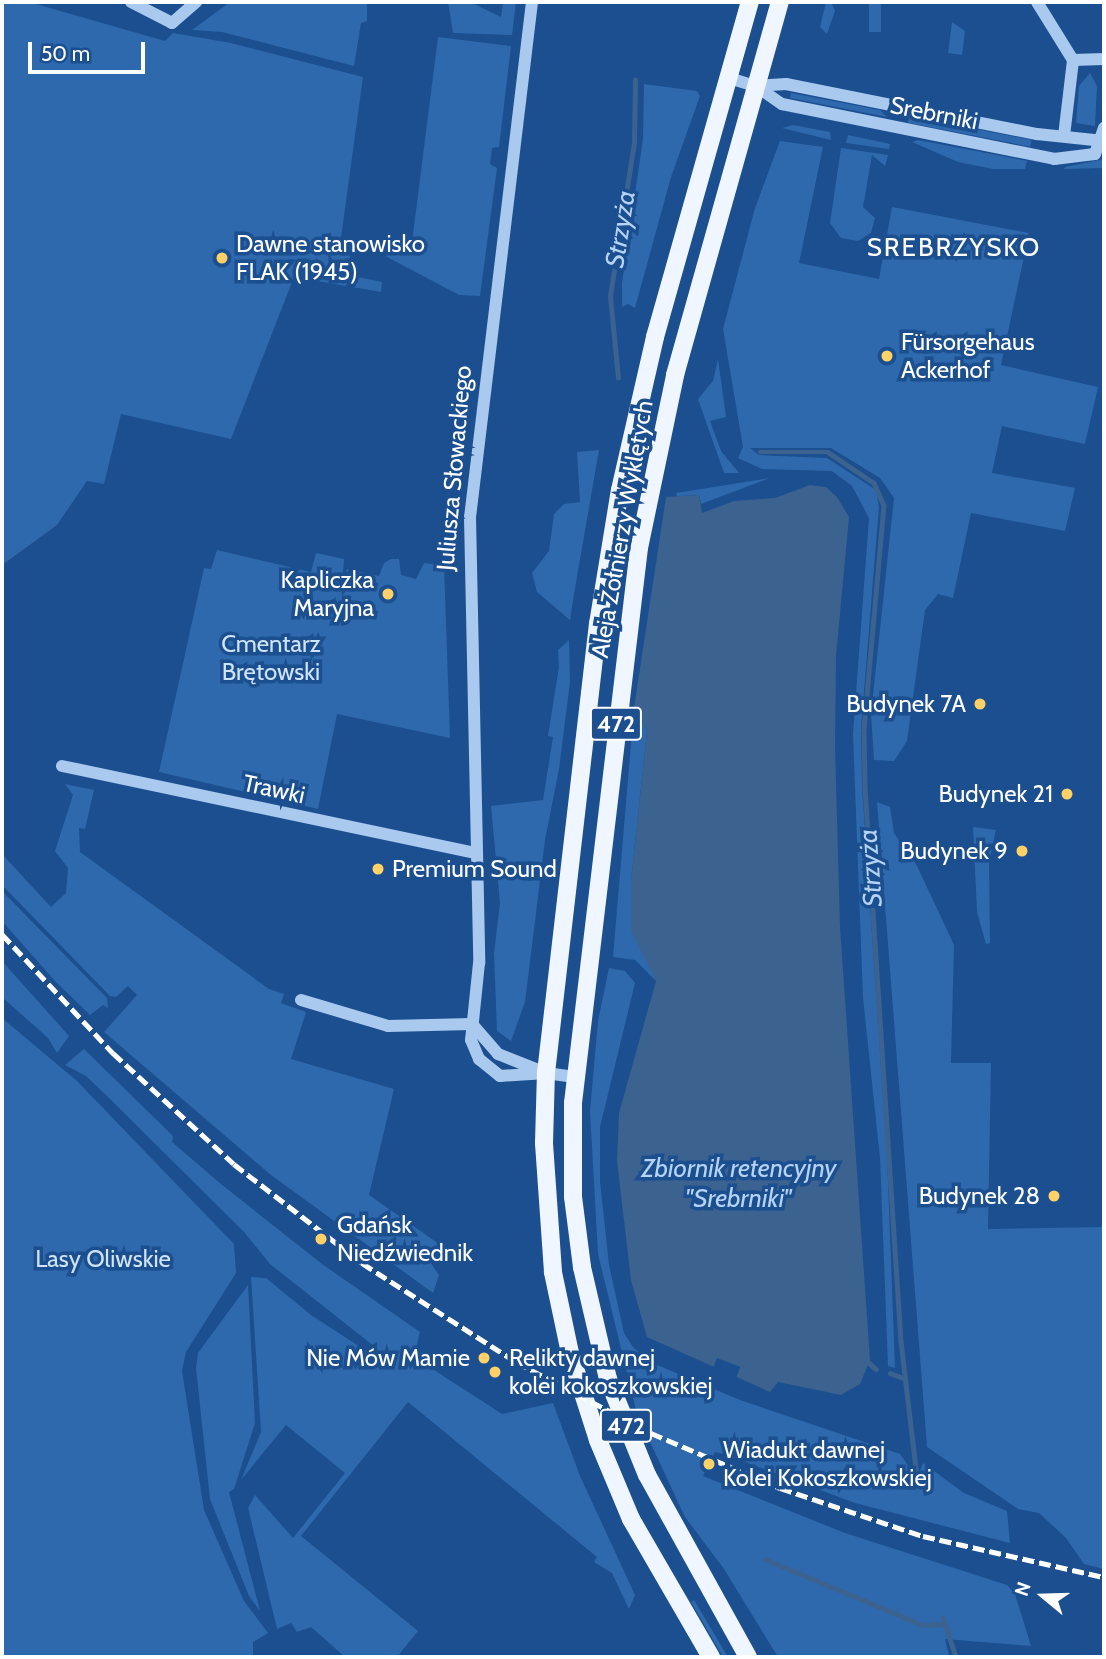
<!DOCTYPE html>
<meta charset="utf-8">
<style>
body{margin:0}
#map{position:relative;width:1106px;height:1659px;overflow:hidden;background:#1b4f8f;font-family:Cabin,sans-serif}
div>[style]{position:absolute}
.green>*{inset:0;background:#2e69ad;transform-origin:0 0}
.water>*{inset:0;background:#3c6290}
.pier>*{inset:0;background:#1b4f8f;transform-origin:0 0}
.stream>*{height:4.5px;margin:-2.25px;padding:0 2.25px;transform-origin:2.25px;border-radius:2.25px;background:#3c6290}
.minor>*{height:12px;margin:-6px;padding:0 6px;transform-origin:6px;border-radius:6px;background:#a9c9ee}
.major>*{height:18px;margin:-9px;padding:0 9px;transform-origin:9px;border-radius:9px;background:#f0f6ff}
.rail>*{height:4.5px;margin-top:-2.25px;transform-origin:0;background:repeating-linear-gradient(90deg,#fff 0 12px,transparent 0 17px)}
.dots>*{width:19px;height:19px;translate:-50% -50%;box-sizing:border-box;border:4px solid #1b4f8f;border-radius:50%}
span{translate:-50% -50%;white-space:nowrap;text-align:center;line-height:1.15;-webkit-text-stroke:7px #1b4f8f;paint-order:stroke}
.shield-label span{padding:2px 5px;background:#1b4f8f;border:2px solid;border-radius:5px;-webkit-text-stroke-width:0}
.shield-label{font-size:23px;color:#fff;font-weight:700}
.street-label{font-size:24px;color:#fff}
.poi-label{font-size:24px;color:#fff}
.left{translate:0 -50%;text-align:left}
.right{translate:-100% -50%;text-align:right}
.park-label{font-size:24px;color:#cfe3fa}
.water-label{font-size:26px;color:#b5d3f5;font-style:italic}
.neighbourhood-label{font-size:26px;color:#fff;letter-spacing:2px}
.frame{position:absolute;inset:0;border:4px solid #fff;pointer-events:none}
.north{position:absolute;left:1008px;top:1561px;width:70px;height:70px;-webkit-text-stroke:5px #1b4f8f;paint-order:stroke;rotate:289deg;font-size:19px;font-weight:700;line-height:28px;text-align:center;color:#fff}
.north::after{content:'';display:block;margin:auto;width:24px;height:32px;background:#fff;clip-path:polygon(50% 0,100% 100%,50% 72%,0 100%)}
.scale{position:absolute;left:28px;top:42px;width:117px;height:32px;box-sizing:border-box;border:4px solid #fff;border-top:0;padding-left:9px;font-size:21px;line-height:24px;white-space:nowrap;color:#fff;-webkit-text-stroke:5px #1b4f8f;paint-order:stroke}
</style>
<div id="map">
<div class="green">
<i style="clip-path:polygon(2px 2px,29px 2px,165px 41px,173px 33px,231px 43px,363px 77px,341px 238px,352px 241px,348px 275px,382px 282px,381px 292px,294px 277px,231px 439px,121px 414px,104px 484px,87px 481px,57px 525px,2px 565px)"></i>
<i style="clip-path:polygon(230px 2px,367px 2px,367px 21px,361px 23px,354px 66px,222px 32px,192px 30px)"></i>
<i style="clip-path:polygon(448px 2px,470px 2px,501px 17px,503px 2px,516px 2px,512px 35px,453px 33px)"></i>
<i style="clip-path:polygon(826px 2px,831px 2px,835px 11px,827px 34px,820px 27px)"></i>
<i style="left:869px;top:2px;width:12px;height:30px"></i>
<i style="clip-path:polygon(952px 22px,965px 31px,962px 55px,948px 53px)"></i>
<i style="clip-path:polygon(438px 37px,511px 46px,499px 147px,492px 148px,490px 164px,497px 168px,480px 296px,459px 295px,387px 257px,382px 248px,384px 239px,412px 242px)"></i>
<i style="clip-path:polygon(1090px 73px,1097px 86px,1095px 126px,1076px 123px,1079px 86px)"></i>
<i style="clip-path:polygon(644px 84px,697px 91px,700px 96px,671px 177px,635px 308px,628px 304px,622px 307px,622px 283px,643px 139px)"></i>
<i style="clip-path:polygon(791px 93px,880px 110px,887px 117px,790px 98px)"></i>
<i style="left:909px;top:116px;width:125px;height:7px;rotate:11deg"></i>
<i style="clip-path:polygon(793px 125px,830px 132px,831px 140px,782px 128px)"></i>
<i style="clip-path:polygon(848px 135px,890px 144px,889px 149px,846px 143px)"></i>
<i style="clip-path:polygon(918px 140px,997px 155px,1027px 161px,1025px 169px,993px 169px,958px 162px,912px 142px)"></i>
<i style="clip-path:polygon(780px 141px,823px 147px,799px 263px,879px 279px,892px 207px,1029px 233px,1001px 365px,1098px 387px,1085px 444px,1002px 426px,992px 473px,1075px 488px,1065px 531px,971px 513px,953px 598px,938px 594px,925px 610px,907px 741px,894px 761px,874px 760px,871px 714px,894px 498px,880px 478px,831px 448px,750px 448px,759px 455px,827px 458px,876px 490px,879px 507px,861px 728px,862px 787px,887px 1155px,895px 1368px,888px 1366px,880px 1158px,863px 998px,853px 734px,869px 518px,852px 486px,832px 471px,762px 469px,738px 458px,743px 447px,723px 329px,755px 208px)"></i>
<i style="clip-path:polygon(841px 148px,888px 155px,885px 166px,872px 155px,863px 207px,875px 218px,871px 233px,858px 241px,841px 238px,830px 223px)"></i>
<i style="clip-path:polygon(1104px 159px,1104px 168px,1064px 169px,1065px 167px)"></i>
<i style="clip-path:polygon(718px 359px,726px 417px,710px 421px,721px 451px,739px 473px,724px 473px,698px 399px,713px 381px)"></i>
<i style="clip-path:polygon(599px 450px,574px 594px,570px 620px,537px 592px,532px 573px,549px 551px,554px 514px,564px 504px,580px 502px,577px 452px)"></i>
<i style="clip-path:polygon(770px 478px,701px 504px,699px 495px,677px 496px,676px 493px)"></i>
<i style="clip-path:polygon(217px 550px,311px 572px,316px 553px,344px 559px,342px 588px,347px 569px,379px 576px,384px 563px,391px 559px,399px 559px,401px 575px,416px 579px,424px 563px,444px 565px,450px 738px,337px 714px,318px 809px,159px 772px,204px 568px,211px 569px)"></i>
<i style="clip-path:polygon(569px 640px,570px 682px,559px 769px,545px 840px,525px 1002px,511px 1041px,497px 1031px,494px 953px,500px 903px,491px 806px,543px 800px,553px 737px,548px 736px,559px 667px,558px 650px)"></i>
<i style="clip-path:polygon(634px 708px,647px 731px,631px 881px,633px 912px,656px 981px,635px 960px,613px 957px)"></i>
<i style="clip-path:polygon(65px 784px,94px 790px,85px 829px,79px 828px,80px 852px,269px 989px,284px 994px,281px 1003px,306px 1012px,291px 1059px,394px 1089px,369px 1195px,439px 1244px,430px 1262px,439px 1275px,433px 1293px,271px 1175px,104px 1032px,137px 995px,128px 986px,116px 997px,110px 996px,2px 885px,2px 854px,51px 907px,66px 893px,68px 868px,55px 851px,73px 795px)"></i>
<i style="clip-path:polygon(877px 802px,890px 807px,894px 833px,917px 866px,954px 945px,951px 1063px,991px 1063px,988px 1229px,1104px 1227px,1104px 1569px,1084px 1564px,1066px 1538px,1039px 1513px,1018px 1509px,927px 1447px)"></i>
<i style="clip-path:polygon(973px 827px,996px 830px,989px 862px,990px 943px,986px 944px,977px 912px)"></i>
<i style="clip-path:polygon(2px 891px,107px 998px,108px 1008px,103px 1005px,90px 1015px,55px 981px,2px 921px)"></i>
<i style="clip-path:polygon(2px 961px,69px 1036px,57px 1053px,48px 1038px,2px 997px)"></i>
<i style="clip-path:polygon(609px 968px,625px 971px,635px 983px,600px 1127px,600px 1181px,609px 1265px,624px 1333px,633px 1347px,650px 1362px,740px 1400px,900px 1454px,917px 1478px,923px 1463px,964px 1493px,1007px 1511px,1010px 1543px,855px 1503px,724px 1454px,715px 1452px,703px 1476px,845px 1533px,1007px 1585px,1015px 1594px,1031px 1646px,945px 1639px,949px 1656px,954px 1657px,778px 1657px,724px 1569px,685px 1517px,637px 1414px,598px 1254px,590px 1111px,598px 1021px)"></i>
<i style="clip-path:polygon(2px 1018px,77px 1081px,234px 1244px,236px 1273px,186px 1352px,182px 1371px,204px 1510px,244px 1601px,268px 1633px,253px 1642px,253px 1657px,2px 1657px)"></i>
<i style="clip-path:polygon(84px 1049px,173px 1136px,172px 1142px,221px 1184px,322px 1264px,420px 1332px,414px 1357px,502px 1414px,553px 1403px,580px 1476px,635px 1595px,629px 1609px,612px 1573px,594px 1562px,597px 1557px,408px 1402px,301px 1536px,418px 1631px,397px 1657px,345px 1657px,311px 1627px,297px 1632px,291px 1623px,277px 1629px,248px 1508px,255px 1495px,293px 1538px,345px 1473px,286px 1425px,241px 1480px,261px 1432px,251px 1277px,266px 1278px,311px 1315px,371px 1354px,375px 1347px,270px 1264px,244px 1232px,109px 1098px,86px 1076px,65px 1065px)"></i>
<i style="clip-path:polygon(248px 1285px,255px 1423px,234px 1489px,229px 1492px,260px 1611px,249px 1596px,210px 1499px,196px 1368px,198px 1353px)"></i>
<i style="clip-path:polygon(694px 1600px,728px 1657px,723px 1657px,691px 1602px)"></i>
</div>
<div class="water">
<i style="clip-path:polygon(810px 485px,826px 487px,837px 497px,849px 517px,836px 656px,835px 747px,840px 927px,870px 1360px,860px 1384px,841px 1395px,778px 1382px,770px 1392px,647px 1337px,631px 1280px,617px 1161px,619px 1113px,656px 981px,631px 931px,631px 881px,647px 731px,634px 708px,666px 497px,699px 495px,702px 513px,734px 501px,775px 498px)"></i>
</div>
<div class="pier">
<i style="left:717px;top:1358px;width:25px;height:12px;rotate:21deg"></i>
</div>
<div class="stream">
<i style="left:618px;top:378px;width:82px;rotate:-95.6deg"></i>
<i style="left:610px;top:296px;width:156px;rotate:-81.1deg"></i>
<i style="left:634px;top:142px;width:62px;rotate:-89.1deg"></i>
<i style="left:760px;top:452px;width:68px"></i>
<i style="left:828px;top:452px;width:55px;rotate:34deg"></i>
<i style="left:874px;top:483px;width:24px;rotate:66deg"></i>
<i style="left:884px;top:505px;width:226px;rotate:95.1deg"></i>
<i style="left:864px;top:730px;width:58px;rotate:89deg"></i>
<i style="left:865px;top:788px;width:554px;rotate:86.28deg"></i>
<i style="left:901px;top:1341px;width:138px;rotate:83.3deg"></i>
<i style="left:867px;top:1361px;width:12px;rotate:42deg"></i>
<i style="left:890px;top:1373px;width:15px;rotate:20deg"></i>
<i style="left:765px;top:1559px;width:171px;rotate:22.7deg"></i>
<i style="left:923px;top:1625px;width:20px;rotate:-3deg"></i>
<i style="left:943px;top:1617px;width:42px;rotate:72deg"></i>
</div>
<div class="minor">
<i style="left:131px;top:2px;width:46px;rotate:27.1deg"></i>
<i style="left:172px;top:23px;width:32px;rotate:-41deg"></i>
<i style="left:532px;top:2px;width:519px;rotate:96.86deg"></i>
<i style="left:470px;top:517px;width:446px;rotate:88.8deg"></i>
<i style="left:479px;top:963px;width:77px;rotate:95.9deg"></i>
<i style="left:471px;top:1040px;width:21px;rotate:67deg"></i>
<i style="left:479px;top:1059px;width:27px;rotate:39deg"></i>
<i style="left:500px;top:1076px;width:46px;rotate:-3.7deg"></i>
<i style="left:1037px;top:2px;width:68px;rotate:58.2deg"></i>
<i style="left:1073px;top:60px;width:31px;rotate:-2deg"></i>
<i style="left:729px;top:78px;width:28px;rotate:17deg"></i>
<i style="left:756px;top:86px;width:30px;rotate:-4deg"></i>
<i style="left:786px;top:84px;width:256px;rotate:11.3deg"></i>
<i style="left:1037px;top:134px;width:67px;rotate:6deg"></i>
<i style="left:756px;top:86px;width:32px;rotate:35deg"></i>
<i style="left:782px;top:104px;width:278px;rotate:11.4deg"></i>
<i style="left:1054px;top:159px;width:41px;rotate:-7deg"></i>
<i style="left:1095px;top:154px;width:28px;rotate:-71deg"></i>
<i style="left:1064px;top:136px;width:77px;rotate:-83.2deg"></i>
<i style="left:62px;top:766px;width:423px;rotate:11.9deg"></i>
<i style="left:301px;top:1000px;width:91px;rotate:16.6deg"></i>
<i style="left:388px;top:1026px;width:84px;rotate:-1.4deg"></i>
<i style="left:472px;top:1024px;width:40px;rotate:49deg"></i>
<i style="left:498px;top:1054px;width:52px;rotate:21.6deg"></i>
<i style="left:546px;top:1073px;width:29px;rotate:8deg"></i>
</div>
<div class="major">
<i style="left:711px;top:1657px;width:160px;rotate:-120.1deg"></i>
<i style="left:631px;top:1519px;width:86px;rotate:-112.7deg"></i>
<i style="left:598px;top:1440px;width:91px;rotate:-107.8deg"></i>
<i style="left:570px;top:1353px;width:83px;rotate:-101.9deg"></i>
<i style="left:553px;top:1272px;width:129px;rotate:-94deg"></i>
<i style="left:544px;top:1143px;width:70px;rotate:-88.4deg"></i>
<i style="left:546px;top:1073px;width:452px;rotate:-83.4deg"></i>
<i style="left:598px;top:624px;width:136px;rotate:-80.7deg"></i>
<i style="left:620px;top:490px;width:157px;rotate:-77.1deg"></i>
<i style="left:655px;top:337px;width:348px;rotate:-74.2deg"></i>
<i style="left:748px;top:1657px;width:208px;rotate:-119deg"></i>
<i style="left:647px;top:1475px;width:104px;rotate:-112.1deg"></i>
<i style="left:608px;top:1379px;width:115px;rotate:-103.1deg"></i>
<i style="left:582px;top:1267px;width:71px;rotate:-97.3deg"></i>
<i style="left:573px;top:1197px;width:94px;rotate:-90deg"></i>
<i style="left:573px;top:1103px;width:559px;rotate:-83.22deg"></i>
<i style="left:639px;top:548px;width:177px;rotate:-78.2deg"></i>
<i style="left:675px;top:375px;width:387px;rotate:-74.3deg"></i>
</div>
<div class="rail">
<i style="left:2px;top:934px;width:163px;rotate:47deg"></i>
<i style="left:113px;top:1053px;width:164px;rotate:42.5deg"></i>
<i style="left:234px;top:1164px;width:162px;rotate:37.7deg"></i>
<i style="left:362px;top:1263px;width:183px;rotate:32.7deg"></i>
<i style="left:516px;top:1362px;width:153px;rotate:27.7deg"></i>
<i style="left:651px;top:1433px;width:140px;rotate:23.1deg"></i>
<i style="left:780px;top:1488px;width:151px;rotate:18.6deg"></i>
<i style="left:923px;top:1536px;width:186px;rotate:12.8deg"></i>
</div>
<div class="dots">
<i style="left:222px;top:258px;background:#ffd166"></i>
<i style="left:887px;top:356px;background:#ffd166"></i>
<i style="left:388px;top:594px;background:#ffd166"></i>
<i style="left:980px;top:704px;background:#ffd166"></i>
<i style="left:1067px;top:794px;background:#ffd166"></i>
<i style="left:1022px;top:851px;background:#ffd166"></i>
<i style="left:378px;top:869px;background:#ffd166"></i>
<i style="left:1054px;top:1196px;background:#ffd166"></i>
<i style="left:321px;top:1239px;background:#ffd166"></i>
<i style="left:484px;top:1358px;background:#ffd166"></i>
<i style="left:495px;top:1372px;background:#ffd166"></i>
<i style="left:709px;top:1464px;background:#ffd166"></i>
</div>
<div class="shield-label">
<span style="left:616px;top:724px">472</span>
<span style="left:626px;top:1426px">472</span>
</div>
<div class="street-label">
<span style="left:934px;top:113px;rotate:11deg">Srebrniki</span>
<span style="left:454px;top:468px;rotate:-85deg">Juliusza Słowackiego</span>
<span style="left:622px;top:529px;rotate:-80deg">Aleja Żołnierzy Wyklętych</span>
<span style="left:274px;top:789px;rotate:12deg">Trawki</span>
</div>
<div class="poi-label">
<span class="left" style="left:236px;top:258px">Dawne stanowisko<br>FLAK (1945)</span>
<span class="left" style="left:901px;top:356px">Fürsorgehaus<br>Ackerhof</span>
<span class="right" style="left:374px;top:594px">Kapliczka<br>Maryjna</span>
<span class="right" style="left:966px;top:704px">Budynek 7A</span>
<span class="right" style="left:1053px;top:794px">Budynek 21</span>
<span class="right" style="left:1008px;top:851px">Budynek 9</span>
<span class="left" style="left:392px;top:869px">Premium Sound</span>
<span class="right" style="left:1040px;top:1196px">Budynek 28</span>
<span class="left" style="left:337px;top:1239px">Gdańsk<br>Niedźwiednik</span>
<span class="right" style="left:470px;top:1358px">Nie Mów Mamie</span>
<span class="left" style="left:509px;top:1372px">Relikty dawnej<br>kolei kokoszkowskiej</span>
<span class="left" style="left:723px;top:1464px">Wiadukt dawnej<br>Kolei Kokoszkowskiej</span>
</div>
<div class="park-label">
<span style="left:271px;top:658px">Cmentarz<br>Brętowski</span>
<span style="left:103px;top:1259px">Lasy Oliwskie</span>
</div>
<div class="water-label">
<span style="left:621px;top:229px;rotate:-81deg">Strzyża</span>
<span style="left:871px;top:868px;rotate:-94deg">Strzyża</span>
<span style="left:739px;top:1184px">Zbiornik retencyjny<br>"Srebrniki"</span>
</div>
<div class="neighbourhood-label">
<span style="left:954px;top:248px">SREBRZYSKO</span>
</div>
<div class="frame"></div>
<div class="north">N</div>
<div class="scale">50 m</div>
</div>
